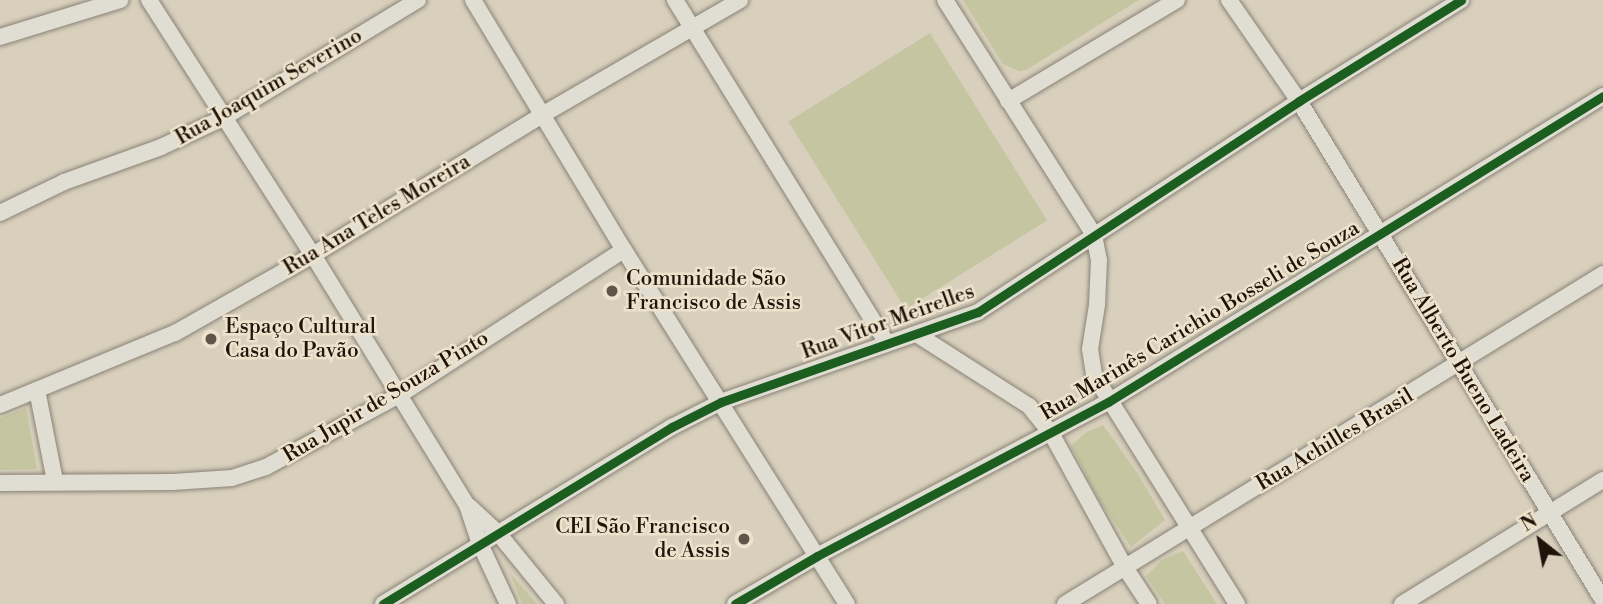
<!DOCTYPE html>
<meta charset="utf-8">
<style>
body{margin:0}
#map{position:relative;width:1603px;height:604px;overflow:hidden;background:#d8d0bc;font-family:"Libre Bodoni",serif}
div>[style]{position:absolute}
.green>*{inset:0;background:#c5c5a1;transform-origin:0 0}
.roads{filter:drop-shadow(0 0 2px #898276) drop-shadow(0 0 2px #898276)}
.minor>*{height:16px;margin:-8px;padding:0 8px;transform-origin:8px;border-radius:8px;background:#e0ddd3}
.cycleway>*{height:9px;margin:-4.5px;padding:0 4.5px;transform-origin:4.5px;border-radius:4.5px;background:#1b5e20}
.dots>*{width:19px;height:19px;translate:-50% -50%;box-sizing:border-box;border:4px solid #ede3cc;border-radius:50%}
span{translate:-50% -50%;white-space:nowrap;text-align:center;line-height:1.15;-webkit-text-stroke:5px #ede3cc;paint-order:stroke}
.street-label{font-size:21px;color:#20130a}
.poi-label{font-size:21px;color:#20130a}
.left{translate:0 -50%;text-align:left}
.right{translate:-100% -50%;text-align:right}
.north{position:absolute;left:1505px;top:506px;width:70px;height:70px;-webkit-text-stroke:5px #ede3cc;paint-order:stroke;rotate:329deg;font-size:19px;font-weight:700;line-height:28px;text-align:center;color:#20130a}
.north::after{content:'';display:block;margin:auto;width:24px;height:32px;background:#20130a;clip-path:polygon(50% 0,100% 100%,50% 72%,0 100%)}
</style>
<div id="map">
<div class="green">
<i style="clip-path:polygon(963px 0,1139px 0,1026px 70px,1019px 71px,1003px 64px)"></i>
<i style="left:930px;top:33px;width:221px;height:167px;rotate:58deg"></i>
<i style="clip-path:polygon(26px 408px,37px 469px,0 470px,0 418px)"></i>
<i style="clip-path:polygon(1103px 425px,1136px 471px,1165px 520px,1131px 547px,1098px 498px,1071px 446px,1085px 433px)"></i>
<i style="clip-path:polygon(1183px 551px,1217px 604px,1165px 604px,1146px 576px,1163px 559px)"></i>
<i style="clip-path:polygon(510px 573px,537px 604px,522px 604px)"></i>
</div>
<div class="roads">
<div class="minor">
<i style="left:149px;top:0;width:303px;rotate:57.3deg"></i>
<i style="left:313px;top:255px;width:294px;rotate:58.4deg"></i>
<i style="left:467px;top:505px;width:41px;rotate:71.6deg"></i>
<i style="left:480px;top:544px;width:66px;rotate:65deg"></i>
<i style="left:473px;top:0;width:292px;rotate:58.9deg"></i>
<i style="left:624px;top:250px;width:418px;rotate:57.8deg"></i>
<i style="left:675px;top:0;width:403px;rotate:58.3deg"></i>
<i style="left:945px;top:0;width:278px;rotate:57.6deg"></i>
<i style="left:1094px;top:235px;width:25px;rotate:79deg"></i>
<i style="left:1099px;top:260px;width:45px;rotate:92.5deg"></i>
<i style="left:1097px;top:305px;width:45px;rotate:99deg"></i>
<i style="left:1090px;top:349px;width:26px;rotate:81deg"></i>
<i style="left:1094px;top:375px;width:270px;rotate:58deg"></i>
<i style="left:1229px;top:0;width:123px;rotate:55.3deg"></i>
<i style="left:1299px;top:101px;width:584px;rotate:58.65deg"></i>
<i style="left:0;top:37px;width:126px;rotate:-17.1deg"></i>
<i style="left:1008px;top:101px;width:197px;rotate:-30.9deg"></i>
<i style="left:0;top:213px;width:71px;rotate:-25.8deg"></i>
<i style="left:64px;top:182px;width:103px;rotate:-19.8deg"></i>
<i style="left:161px;top:147px;width:68px;rotate:-25.1deg"></i>
<i style="left:223px;top:118px;width:228px;rotate:-31.2deg"></i>
<i style="left:918px;top:335px;width:132px;rotate:32.6deg"></i>
<i style="left:1029px;top:406px;width:35px;rotate:51deg"></i>
<i style="left:1051px;top:433px;width:152px;rotate:61.2deg"></i>
<i style="left:1124px;top:566px;width:45px;rotate:56.7deg"></i>
<i style="left:37px;top:390px;width:93px;rotate:78.8deg"></i>
<i style="left:0;top:405px;width:189px;rotate:-22.4deg"></i>
<i style="left:175px;top:333px;width:159px;rotate:-29.5deg"></i>
<i style="left:313px;top:255px;width:268px;rotate:-31.4deg"></i>
<i style="left:542px;top:115px;width:229px;rotate:-30.1deg"></i>
<i style="left:0;top:483px;width:173px;rotate:-0.3deg"></i>
<i style="left:173px;top:482px;width:59px;rotate:-3.9deg"></i>
<i style="left:232px;top:478px;width:36px;rotate:-18deg"></i>
<i style="left:266px;top:467px;width:153px;rotate:-28.4deg"></i>
<i style="left:401px;top:394px;width:265px;rotate:-32.9deg"></i>
<i style="left:470px;top:507px;width:38px;rotate:43deg"></i>
<i style="left:498px;top:533px;width:92px;rotate:50.8deg"></i>
<i style="left:383px;top:604px;width:339px;rotate:-31.5deg"></i>
<i style="left:672px;top:427px;width:55px;rotate:-27deg"></i>
<i style="left:721px;top:402px;width:272px;rotate:-19.3deg"></i>
<i style="left:978px;top:312px;width:384px;rotate:-33.3deg"></i>
<i style="left:1299px;top:101px;width:191px;rotate:-31.9deg"></i>
<i style="left:735px;top:604px;width:95px;rotate:-30.3deg"></i>
<i style="left:817px;top:556px;width:329px;rotate:-27.9deg"></i>
<i style="left:1108px;top:402px;width:582px;rotate:-31.72deg"></i>
<i style="left:1065px;top:604px;width:631px;rotate:-31.52deg"></i>
<i style="left:1402px;top:604px;width:236px;rotate:-31.7deg"></i>
</div>
</div>
<div class="cycleway">
<i style="left:383px;top:604px;width:339px;rotate:-31.5deg"></i>
<i style="left:672px;top:427px;width:55px;rotate:-27deg"></i>
<i style="left:721px;top:402px;width:272px;rotate:-19.3deg"></i>
<i style="left:978px;top:312px;width:384px;rotate:-33.3deg"></i>
<i style="left:1299px;top:101px;width:191px;rotate:-31.9deg"></i>
<i style="left:735px;top:604px;width:95px;rotate:-30.3deg"></i>
<i style="left:817px;top:556px;width:329px;rotate:-27.9deg"></i>
<i style="left:1108px;top:402px;width:582px;rotate:-31.72deg"></i>
</div>
<div class="dots">
<i style="left:612px;top:291px;background:#605548"></i>
<i style="left:211px;top:339px;background:#605548"></i>
<i style="left:744px;top:539px;background:#605548"></i>
</div>
<div class="street-label">
<span style="left:269px;top:87px;rotate:-30deg">Rua Joaquim Severino</span>
<span style="left:377px;top:215px;rotate:-31deg">Rua Ana Teles Moreira</span>
<span style="left:1200px;top:321px;rotate:-31deg">Rua Marinês Carichio Bosseli de Souza</span>
<span style="left:888px;top:322px;rotate:-20deg">Rua Vitor Meirelles</span>
<span style="left:1463px;top:370px;rotate:59deg">Rua Alberto Bueno Ladeira</span>
<span style="left:386px;top:397px;rotate:-31deg">Rua Jupir de Souza Pinto</span>
<span style="left:1335px;top:440px;rotate:-31deg">Rua Achilles Brasil</span>
</div>
<div class="poi-label">
<span class="left" style="left:626px;top:291px">Comunidade São<br>Francisco de Assis</span>
<span class="left" style="left:225px;top:339px">Espaço Cultural<br>Casa do Pavão</span>
<span class="right" style="left:730px;top:539px">CEI São Francisco<br>de Assis</span>
</div>
<div class="north">N</div>
</div>
